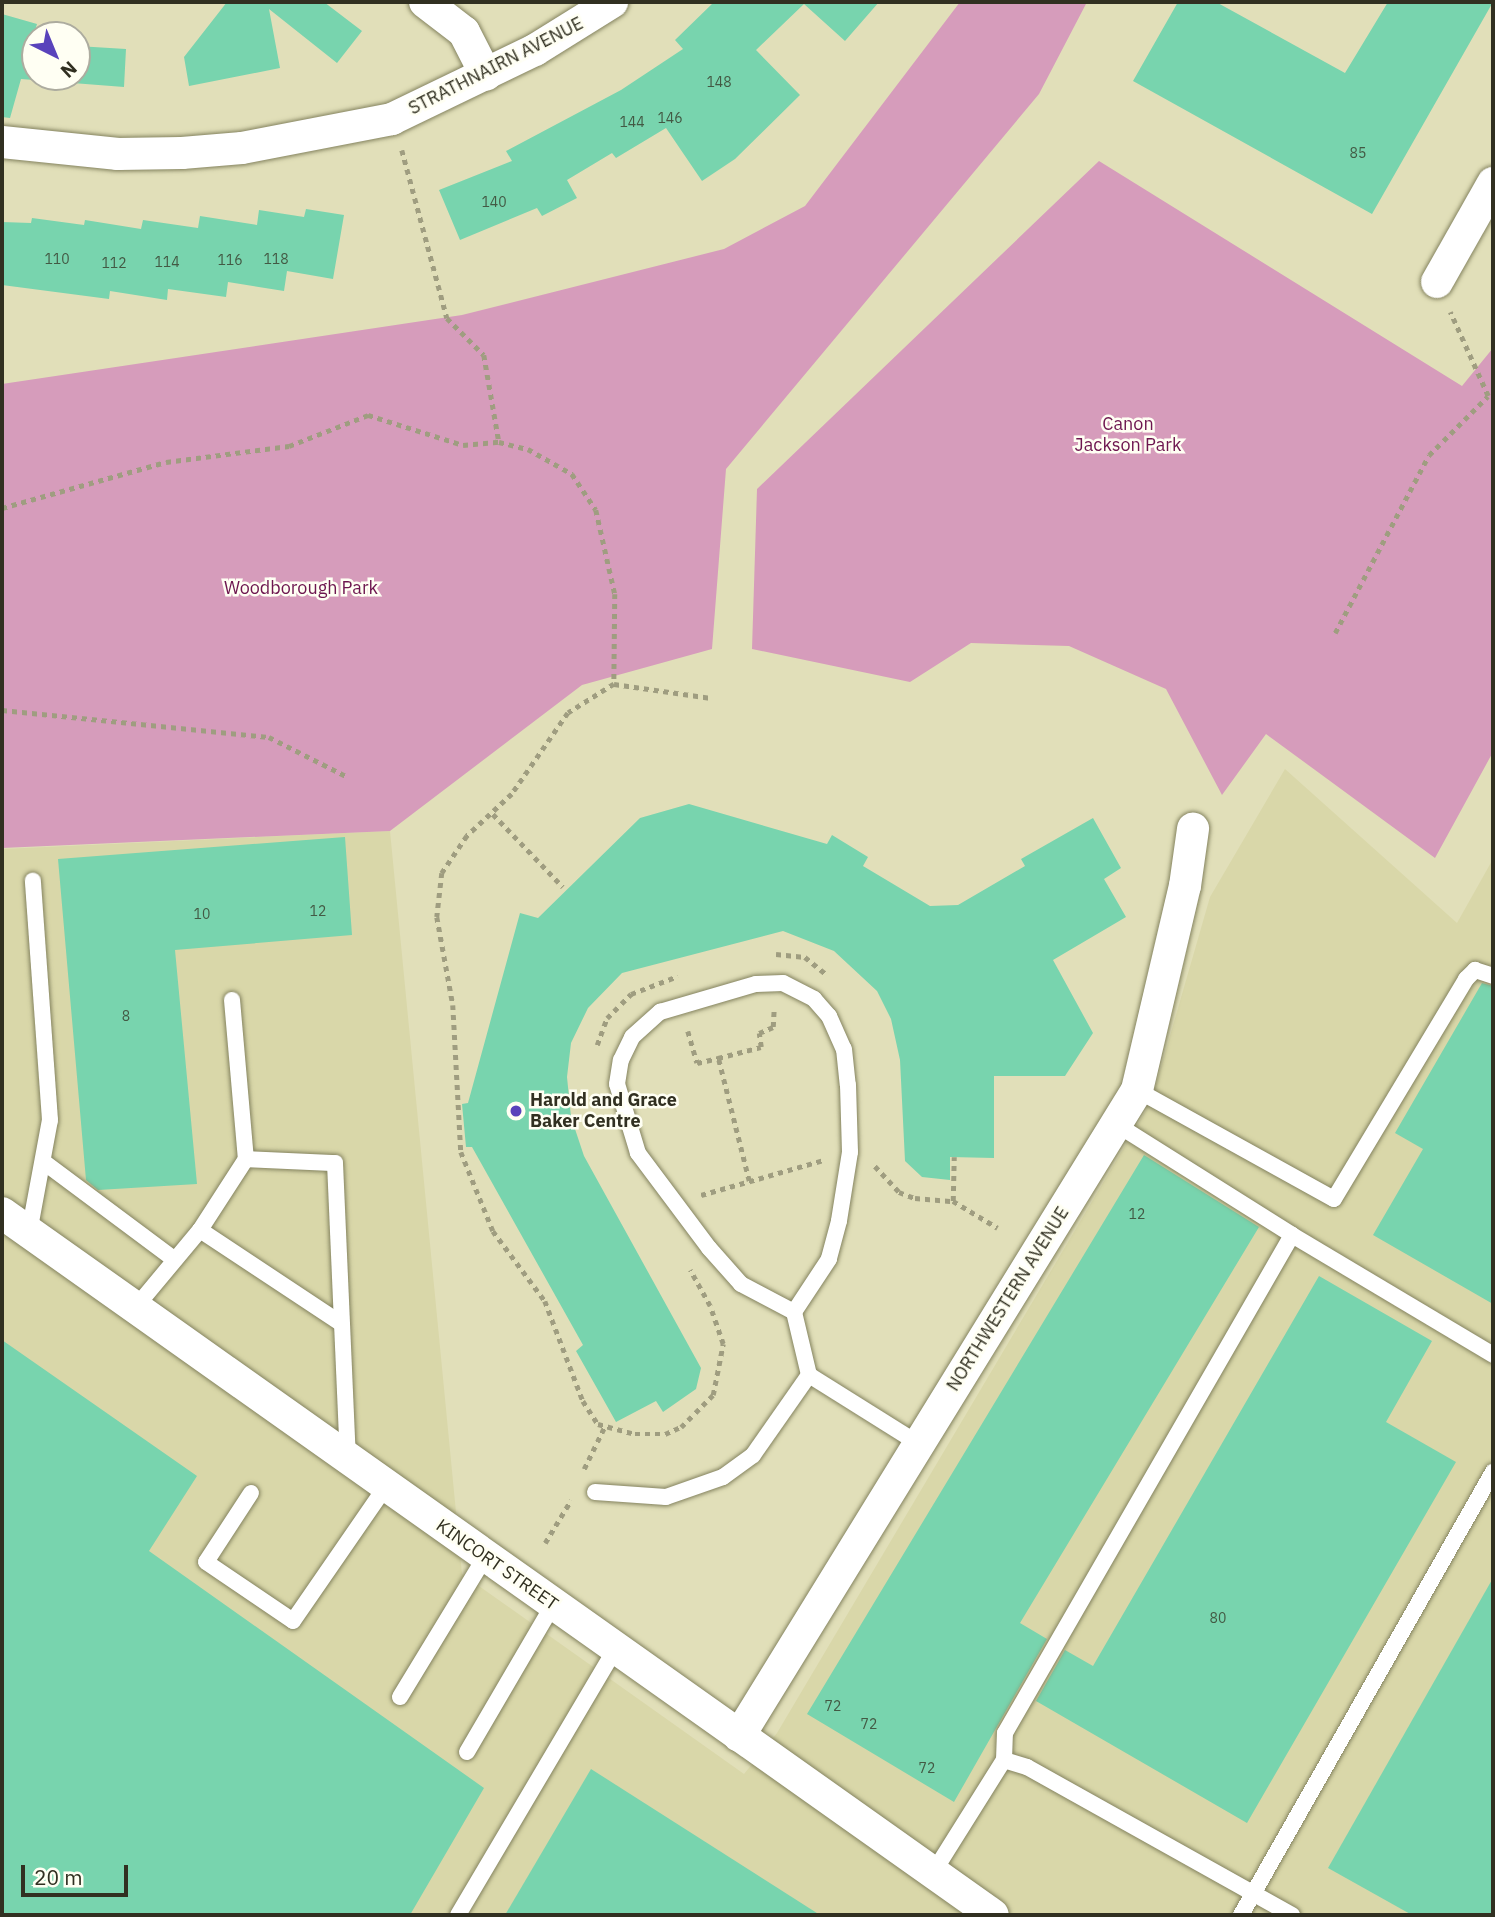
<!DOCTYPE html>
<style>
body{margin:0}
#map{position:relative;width:1495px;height:1917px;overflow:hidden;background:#e1dfb9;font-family:"IBM Plex Sans",sans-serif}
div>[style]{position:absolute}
.built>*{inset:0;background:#d9d7a9}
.green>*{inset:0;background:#d69cbb}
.building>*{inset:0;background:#78d4ae}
.path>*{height:4.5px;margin-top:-2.25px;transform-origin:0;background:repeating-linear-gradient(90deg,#9f9d80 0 5px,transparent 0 10px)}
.roads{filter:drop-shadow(0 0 2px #84835f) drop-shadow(0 0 2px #84835f)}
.lane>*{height:16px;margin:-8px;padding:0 8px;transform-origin:8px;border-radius:8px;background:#fff}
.street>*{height:32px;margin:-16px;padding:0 16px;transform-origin:16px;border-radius:16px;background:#fff}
.dots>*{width:19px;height:19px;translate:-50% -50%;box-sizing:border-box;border:4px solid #fffff3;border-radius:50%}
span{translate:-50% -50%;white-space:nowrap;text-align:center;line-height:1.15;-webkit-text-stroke:5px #fffff3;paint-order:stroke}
.number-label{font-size:14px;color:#435944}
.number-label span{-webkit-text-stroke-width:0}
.street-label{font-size:18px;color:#313021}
.park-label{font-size:18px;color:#6d164f}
.poi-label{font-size:18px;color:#313021;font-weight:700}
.left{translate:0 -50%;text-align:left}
.frame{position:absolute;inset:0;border:4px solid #313021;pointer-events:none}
.north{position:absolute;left:21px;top:21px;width:70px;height:70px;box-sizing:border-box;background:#fffff3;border:2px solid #adac9f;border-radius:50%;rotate:137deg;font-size:19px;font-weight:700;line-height:28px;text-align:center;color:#313021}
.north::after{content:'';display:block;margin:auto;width:24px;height:32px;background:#5943bb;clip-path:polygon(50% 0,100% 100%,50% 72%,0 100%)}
.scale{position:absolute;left:21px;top:1865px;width:107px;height:32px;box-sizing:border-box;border:4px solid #313021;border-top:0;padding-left:9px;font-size:21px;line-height:24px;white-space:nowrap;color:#313021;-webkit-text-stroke:5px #fffff3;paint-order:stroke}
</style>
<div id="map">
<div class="built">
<i style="clip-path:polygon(1285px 769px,1457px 923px,1493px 859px,1493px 1915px,2px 1915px,2px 849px,390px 831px,462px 1574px,744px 1774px,777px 1733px,1151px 1102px,1210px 897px)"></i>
</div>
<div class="green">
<i style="clip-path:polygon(960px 2px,1087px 2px,1039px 94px,726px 469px,712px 649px,582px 685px,390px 831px,2px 848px,2px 384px,462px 315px,724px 249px,805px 206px)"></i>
<i style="clip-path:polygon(1099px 161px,1462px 386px,1493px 348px,1493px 752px,1435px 858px,1266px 734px,1222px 795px,1166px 689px,1069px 646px,971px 643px,910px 682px,752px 649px,757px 489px)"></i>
</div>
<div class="building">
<i style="clip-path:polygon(227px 2px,324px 2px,362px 31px,337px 63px,269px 9px,280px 68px,189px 86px,184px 57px)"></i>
<i style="clip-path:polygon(714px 2px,879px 2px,845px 41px,804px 4px,756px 50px,800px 95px,735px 159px,702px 181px,666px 128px,616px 158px,612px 153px,567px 180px,577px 198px,542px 216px,537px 208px,460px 240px,439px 190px,512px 161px,506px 151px,621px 90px,683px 49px,675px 40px)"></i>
<i style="clip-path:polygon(1178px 2px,1216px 2px,1345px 73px,1388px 2px,1493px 2px,1372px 214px,1133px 81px)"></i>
<i style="clip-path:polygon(2px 14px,37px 24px,31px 44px,35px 44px,35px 77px,77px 77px,77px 46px,126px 49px,124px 87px,21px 79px,10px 118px,2px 117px)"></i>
<i style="clip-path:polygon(306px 209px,344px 215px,333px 279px,287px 271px,284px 291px,228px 282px,226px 297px,168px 289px,167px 300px,110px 291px,109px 299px,2px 285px,2px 222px,31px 223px,32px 218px,84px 225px,85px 220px,141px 229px,143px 220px,198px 228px,200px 216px,257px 225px,259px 210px,304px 217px)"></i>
<i style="clip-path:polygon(689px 804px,827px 844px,832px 835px,868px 857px,863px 866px,930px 906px,958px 905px,1025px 866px,1021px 859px,1093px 818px,1121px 868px,1104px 879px,1126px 917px,1053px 960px,1093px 1033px,1065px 1076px,994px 1076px,994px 1158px,950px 1157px,950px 1180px,922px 1177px,905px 1161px,900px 1060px,891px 1019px,877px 991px,834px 951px,783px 931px,622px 973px,588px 1008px,571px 1043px,567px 1077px,571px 1117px,584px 1156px,701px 1368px,696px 1389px,663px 1412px,656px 1401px,616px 1422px,576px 1351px,583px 1345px,472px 1147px,466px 1147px,462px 1104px,468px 1103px,520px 913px,538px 918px,640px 818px)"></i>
<i style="clip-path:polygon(345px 837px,352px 935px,175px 950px,197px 1184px,98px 1190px,86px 1180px,58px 859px)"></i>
<i style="clip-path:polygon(1482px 983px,1493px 986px,1493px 1304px,1373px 1235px,1423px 1149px,1395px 1133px)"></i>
<i style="clip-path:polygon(1144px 1155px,1259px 1227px,1020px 1623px,1047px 1639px,954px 1802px,807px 1714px)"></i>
<i style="clip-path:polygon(1319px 1276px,1432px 1341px,1386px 1422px,1456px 1462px,1247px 1823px,1036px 1701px,1065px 1650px,1093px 1666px)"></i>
<i style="clip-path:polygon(2px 1340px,197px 1476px,149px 1551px,484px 1788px,410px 1915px,2px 1915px)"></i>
<i style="clip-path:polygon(1493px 1578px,1493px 1915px,1412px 1915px,1328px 1868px)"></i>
<i style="clip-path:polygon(591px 1769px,820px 1915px,505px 1915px)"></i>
</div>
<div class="path">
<i style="left:402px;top:150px;width:174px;rotate:75deg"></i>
<i style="left:447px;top:318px;width:52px;rotate:45deg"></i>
<i style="left:484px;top:355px;width:88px;rotate:80.2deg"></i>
<i style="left:2px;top:508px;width:170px;rotate:-15.7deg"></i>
<i style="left:166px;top:462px;width:124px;rotate:-7.4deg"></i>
<i style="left:289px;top:446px;width:85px;rotate:-21.4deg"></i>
<i style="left:368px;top:415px;width:100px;rotate:17.5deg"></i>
<i style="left:463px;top:445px;width:36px;rotate:-5deg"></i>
<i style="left:499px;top:442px;width:30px;rotate:14deg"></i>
<i style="left:528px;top:449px;width:51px;rotate:29.6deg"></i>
<i style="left:572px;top:474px;width:43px;rotate:56.3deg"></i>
<i style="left:596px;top:510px;width:86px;rotate:77.3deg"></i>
<i style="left:615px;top:594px;width:90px;rotate:90.6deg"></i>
<i style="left:614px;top:684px;width:98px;rotate:8.2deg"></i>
<i style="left:1335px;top:633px;width:201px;rotate:-62.2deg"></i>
<i style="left:1429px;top:455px;width:83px;rotate:-45deg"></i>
<i style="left:1488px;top:396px;width:92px;rotate:-114.3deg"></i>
<i style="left:614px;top:684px;width:54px;rotate:147.8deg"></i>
<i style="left:568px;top:713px;width:98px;rotate:124.7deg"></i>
<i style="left:512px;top:794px;width:62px;rotate:137deg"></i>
<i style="left:467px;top:836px;width:45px;rotate:124deg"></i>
<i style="left:442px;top:873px;width:44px;rotate:96.5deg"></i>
<i style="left:437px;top:917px;width:89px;rotate:79.7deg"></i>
<i style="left:453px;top:1005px;width:147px;rotate:86.9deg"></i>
<i style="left:461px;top:1152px;width:85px;rotate:67.9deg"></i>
<i style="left:493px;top:1231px;width:87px;rotate:53.4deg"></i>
<i style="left:545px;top:1301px;width:107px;rotate:69.2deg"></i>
<i style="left:583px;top:1401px;width:27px;rotate:57deg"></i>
<i style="left:598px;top:1424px;width:38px;rotate:15deg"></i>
<i style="left:635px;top:1434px;width:30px"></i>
<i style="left:665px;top:1434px;width:17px;rotate:-24deg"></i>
<i style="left:681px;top:1427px;width:45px;rotate:-45deg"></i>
<i style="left:713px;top:1395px;width:52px;rotate:-78.9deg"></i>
<i style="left:723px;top:1344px;width:40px;rotate:-108.9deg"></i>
<i style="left:710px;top:1306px;width:41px;rotate:-119.1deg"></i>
<i style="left:2px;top:710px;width:268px;rotate:5.8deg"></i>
<i style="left:269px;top:737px;width:89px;rotate:26.9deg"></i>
<i style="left:493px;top:814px;width:101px;rotate:46.2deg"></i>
<i style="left:776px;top:954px;width:29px;rotate:6deg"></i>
<i style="left:805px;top:957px;width:27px;rotate:39deg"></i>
<i style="left:688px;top:1031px;width:33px;rotate:74deg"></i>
<i style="left:697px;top:1063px;width:22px;rotate:-13deg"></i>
<i style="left:597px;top:1045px;width:29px;rotate:-70deg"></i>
<i style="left:607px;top:1018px;width:34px;rotate:-45deg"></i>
<i style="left:631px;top:994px;width:50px;rotate:-21deg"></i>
<i style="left:875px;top:1166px;width:35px;rotate:47deg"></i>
<i style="left:899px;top:1192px;width:17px;rotate:21deg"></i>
<i style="left:915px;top:1198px;width:38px;rotate:5deg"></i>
<i style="left:953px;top:1201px;width:52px;rotate:31deg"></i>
<i style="left:749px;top:1181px;width:127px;rotate:-104.1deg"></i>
<i style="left:718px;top:1058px;width:44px;rotate:-14.3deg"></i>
<i style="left:761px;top:1047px;width:14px;rotate:-98deg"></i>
<i style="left:759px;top:1033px;width:15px;rotate:-23deg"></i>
<i style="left:773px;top:1027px;width:18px;rotate:-87deg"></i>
<i style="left:701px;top:1195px;width:128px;rotate:-15.9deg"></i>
<i style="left:953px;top:1201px;width:44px;rotate:-88.7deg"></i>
<i style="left:584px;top:1469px;width:48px;rotate:-64deg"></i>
<i style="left:545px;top:1543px;width:50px;rotate:-58.8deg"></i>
</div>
<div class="roads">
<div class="lane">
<i style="left:783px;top:983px;width:35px;rotate:27deg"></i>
<i style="left:814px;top:999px;width:23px;rotate:49deg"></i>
<i style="left:829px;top:1016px;width:36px;rotate:66deg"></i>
<i style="left:844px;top:1049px;width:36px;rotate:84deg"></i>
<i style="left:848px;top:1085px;width:67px;rotate:88.3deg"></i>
<i style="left:850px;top:1152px;width:70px;rotate:99.1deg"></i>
<i style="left:839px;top:1221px;width:39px;rotate:105deg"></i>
<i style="left:829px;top:1259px;width:64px;rotate:123.4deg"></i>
<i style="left:794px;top:1312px;width:60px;rotate:-152.2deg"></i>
<i style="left:741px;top:1284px;width:48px;rotate:-131.6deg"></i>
<i style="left:709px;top:1248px;width:119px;rotate:-126.8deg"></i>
<i style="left:638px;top:1153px;width:72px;rotate:-106.9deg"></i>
<i style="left:617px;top:1084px;width:24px;rotate:-81deg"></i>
<i style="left:621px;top:1060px;width:25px;rotate:-64deg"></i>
<i style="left:632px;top:1037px;width:38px;rotate:-42deg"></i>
<i style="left:660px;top:1012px;width:100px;rotate:-16.3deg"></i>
<i style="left:756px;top:984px;width:27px;rotate:-2deg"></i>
<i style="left:232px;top:1000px;width:160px;rotate:85deg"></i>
<i style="left:246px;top:1159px;width:89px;rotate:2.6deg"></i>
<i style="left:335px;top:1163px;width:294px;rotate:87.5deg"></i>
<i style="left:1137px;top:1090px;width:225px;rotate:29deg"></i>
<i style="left:1334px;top:1199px;width:257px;rotate:-59deg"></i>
<i style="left:1466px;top:979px;width:13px;rotate:-45deg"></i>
<i style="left:1475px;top:970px;width:19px;rotate:18deg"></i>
<i style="left:1116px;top:1124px;width:208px;rotate:32.2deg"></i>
<i style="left:45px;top:1163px;width:161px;rotate:36.7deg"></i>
<i style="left:200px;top:1230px;width:170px;rotate:33.5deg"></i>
<i style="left:29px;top:1233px;width:115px;rotate:-79.5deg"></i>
<i style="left:50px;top:1120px;width:240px;rotate:-94.1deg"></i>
<i style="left:135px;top:1308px;width:102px;rotate:-50.2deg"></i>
<i style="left:200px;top:1230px;width:85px;rotate:-57.1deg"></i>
<i style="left:794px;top:1312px;width:65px;rotate:76.6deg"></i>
<i style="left:809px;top:1375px;width:130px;rotate:32.1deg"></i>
<i style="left:595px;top:1492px;width:71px;rotate:4deg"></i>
<i style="left:666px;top:1497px;width:60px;rotate:-19.3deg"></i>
<i style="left:723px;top:1477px;width:37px;rotate:-36deg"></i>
<i style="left:753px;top:1455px;width:98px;rotate:-55deg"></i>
<i style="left:251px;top:1493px;width:82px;rotate:123.1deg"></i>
<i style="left:206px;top:1562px;width:105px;rotate:34.1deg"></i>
<i style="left:293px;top:1621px;width:164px;rotate:-55.4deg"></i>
<i style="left:400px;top:1697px;width:164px;rotate:-58.7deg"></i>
<i style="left:467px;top:1752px;width:170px;rotate:-59.7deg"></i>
<i style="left:1004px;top:1760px;width:27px;rotate:-88deg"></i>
<i style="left:1005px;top:1733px;width:575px;rotate:-60.04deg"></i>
<i style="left:1292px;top:1235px;width:234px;rotate:30.8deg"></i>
<i style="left:933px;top:1873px;width:133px;rotate:-57.9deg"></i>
<i style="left:1004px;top:1760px;width:24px;rotate:17deg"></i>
<i style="left:1027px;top:1767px;width:304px;rotate:29.2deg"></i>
<i style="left:458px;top:1915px;width:309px;rotate:-59.4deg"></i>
<i style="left:1241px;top:1915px;width:510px;rotate:-60.37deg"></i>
</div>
<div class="street">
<i style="left:425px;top:2px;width:49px;rotate:37.6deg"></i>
<i style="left:464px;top:32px;width:48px;rotate:62.9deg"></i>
<i style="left:2px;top:142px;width:117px;rotate:5.9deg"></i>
<i style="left:118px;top:154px;width:64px;rotate:-0.9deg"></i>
<i style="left:182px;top:153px;width:60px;rotate:-4.8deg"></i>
<i style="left:242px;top:148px;width:153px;rotate:-10.9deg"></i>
<i style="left:392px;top:119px;width:159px;rotate:-25.8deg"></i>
<i style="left:535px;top:50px;width:91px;rotate:-31.9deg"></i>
<i style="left:1437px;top:282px;width:114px;rotate:-60.5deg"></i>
<i style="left:2px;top:1213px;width:1214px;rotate:35.31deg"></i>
<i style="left:739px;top:1736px;width:759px;rotate:-58.36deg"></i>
<i style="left:1137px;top:1090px;width:210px;rotate:-76.8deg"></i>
<i style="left:1185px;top:886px;width:58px;rotate:-82deg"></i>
</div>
</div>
<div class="dots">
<i style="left:516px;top:1111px;background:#5943bb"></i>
</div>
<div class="number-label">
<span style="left:719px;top:82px">148</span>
<span style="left:670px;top:118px">146</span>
<span style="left:632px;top:122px">144</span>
<span style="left:1358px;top:153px">85</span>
<span style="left:494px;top:202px">140</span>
<span style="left:57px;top:259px">110</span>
<span style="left:276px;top:259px">118</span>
<span style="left:230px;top:260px">116</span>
<span style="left:167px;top:262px">114</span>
<span style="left:114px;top:263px">112</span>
<span style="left:318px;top:911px">12</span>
<span style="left:202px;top:914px">10</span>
<span style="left:126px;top:1016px">8</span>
<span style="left:1137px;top:1214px">12</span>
<span style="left:1218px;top:1618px">80</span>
<span style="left:833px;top:1706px">72</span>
<span style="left:869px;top:1724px">72</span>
<span style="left:927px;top:1768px">72</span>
</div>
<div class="street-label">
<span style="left:496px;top:66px;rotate:-27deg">STRATHNAIRN AVENUE</span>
<span style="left:1008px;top:1299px;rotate:-58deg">NORTHWESTERN AVENUE</span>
<span style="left:497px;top:1565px;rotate:35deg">KINCORT STREET</span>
</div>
<div class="park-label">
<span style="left:1128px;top:435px">Canon<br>Jackson Park</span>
<span style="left:301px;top:588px">Woodborough Park</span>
</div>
<div class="poi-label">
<span class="left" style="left:530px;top:1111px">Harold and Grace<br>Baker Centre</span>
</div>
<div class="frame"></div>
<div class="north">N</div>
<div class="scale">20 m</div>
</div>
